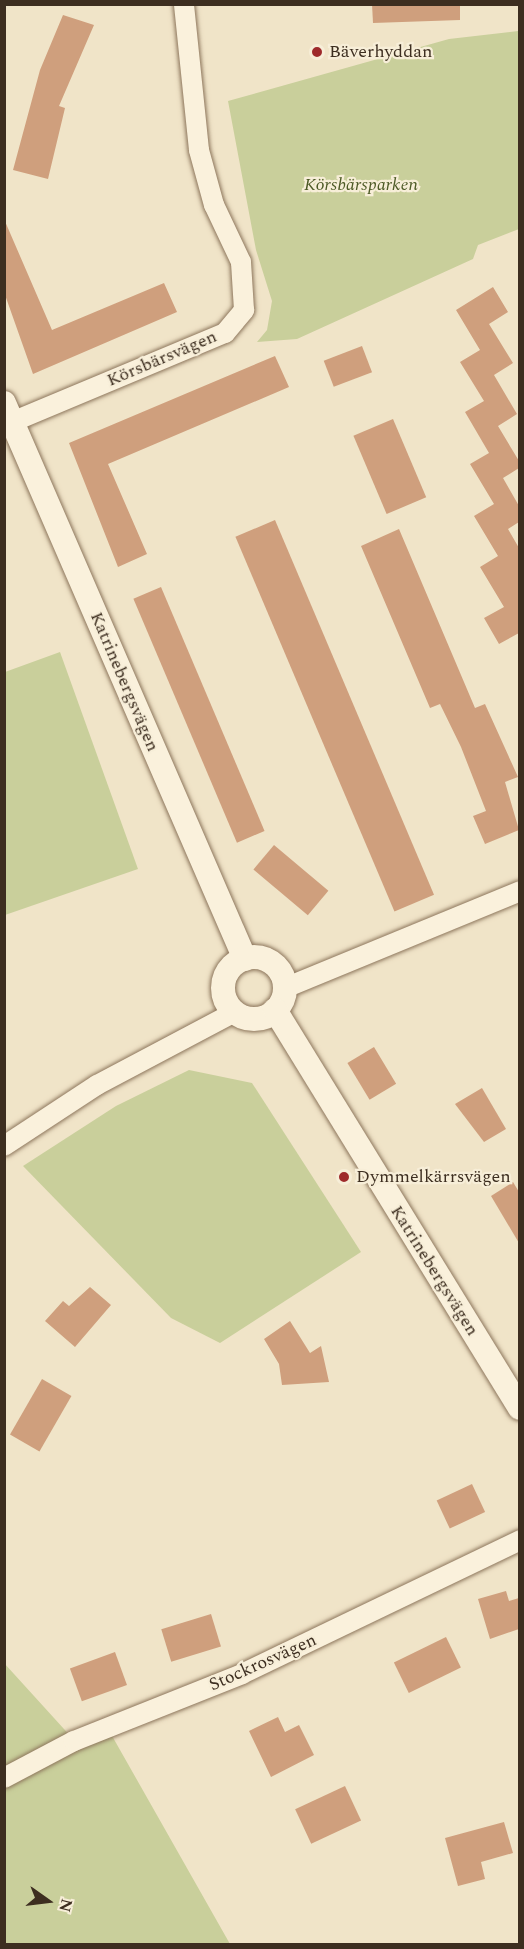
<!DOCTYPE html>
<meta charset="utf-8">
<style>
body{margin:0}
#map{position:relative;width:524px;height:1949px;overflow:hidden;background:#f0e4c8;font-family:Spectral,serif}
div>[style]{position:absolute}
.green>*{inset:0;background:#c9cf9b}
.building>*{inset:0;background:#cf9f7d;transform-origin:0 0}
.roads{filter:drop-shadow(0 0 2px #8d765c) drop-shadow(0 0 2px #8d765c)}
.minor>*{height:20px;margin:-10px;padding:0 10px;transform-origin:10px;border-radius:10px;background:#faf1dc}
.tertiary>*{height:24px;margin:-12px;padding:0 12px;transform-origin:12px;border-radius:12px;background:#faf1dc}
.tertiary>.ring{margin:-12px;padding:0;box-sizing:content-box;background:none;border:24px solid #faf1dc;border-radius:50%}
.dots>*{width:16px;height:16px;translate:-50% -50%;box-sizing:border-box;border:3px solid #f7eed8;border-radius:50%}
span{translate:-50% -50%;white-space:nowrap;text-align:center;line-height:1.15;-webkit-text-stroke:4.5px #f7eed8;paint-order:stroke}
.poi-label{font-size:18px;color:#3d2e20}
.left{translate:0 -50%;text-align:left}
.park-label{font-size:18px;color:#4d5a26;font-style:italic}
.street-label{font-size:18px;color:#3d2e20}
.frame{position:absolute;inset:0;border:6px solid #3d2e20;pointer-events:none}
.north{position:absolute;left:18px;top:1871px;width:60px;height:60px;-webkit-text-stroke:4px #f7eed8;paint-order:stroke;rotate:104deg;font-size:16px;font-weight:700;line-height:24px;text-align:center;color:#3d2e20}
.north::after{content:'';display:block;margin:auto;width:21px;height:27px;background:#3d2e20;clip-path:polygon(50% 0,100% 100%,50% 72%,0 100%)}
</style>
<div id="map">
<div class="green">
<i style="clip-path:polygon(518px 31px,519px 229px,478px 245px,473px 259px,297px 339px,257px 342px,267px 330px,272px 301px,256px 250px,228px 101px,449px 39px)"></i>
<i style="clip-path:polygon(60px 652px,138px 869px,5px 915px,5px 672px)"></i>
<i style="clip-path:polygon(189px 1070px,252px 1083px,361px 1252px,220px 1343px,171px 1318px,23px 1166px,116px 1106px)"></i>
<i style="clip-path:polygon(4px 1663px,74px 1740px,107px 1727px,230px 1944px,5px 1944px)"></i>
</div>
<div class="building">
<i style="clip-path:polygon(372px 4px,460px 4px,460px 20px,373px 23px)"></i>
<i style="clip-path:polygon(63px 15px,94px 25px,59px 106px,65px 108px,48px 179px,13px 170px,40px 70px)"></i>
<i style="clip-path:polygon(4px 219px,52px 330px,164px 283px,177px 312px,33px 374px,4px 292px)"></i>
<i style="clip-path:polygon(493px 287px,508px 312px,489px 324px,513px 363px,494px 375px,517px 414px,498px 426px,519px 461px,519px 468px,503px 478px,519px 506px,519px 522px,508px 529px,519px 548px,519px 633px,499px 644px,484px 618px,504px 607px,480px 567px,498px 556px,474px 516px,494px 504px,470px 464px,489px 453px,465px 412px,484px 401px,460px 362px,480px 350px,456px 310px)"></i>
<i style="left:362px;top:346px;width:28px;height:41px;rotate:69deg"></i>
<i style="clip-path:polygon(275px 356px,289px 387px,108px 464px,147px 554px,118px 567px,69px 443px)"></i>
<i style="left:393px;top:419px;width:85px;height:43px;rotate:67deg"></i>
<i style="left:275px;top:520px;width:407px;height:43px;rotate:67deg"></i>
<i style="clip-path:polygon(399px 529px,475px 708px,485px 704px,518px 777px,505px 782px,519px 830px,485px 844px,473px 816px,486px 811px,461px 747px,440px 704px,430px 708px,361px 546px)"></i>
<i style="left:161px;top:587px;width:265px;height:30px;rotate:67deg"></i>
<i style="left:274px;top:845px;width:71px;height:32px;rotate:40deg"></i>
<i style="left:374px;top:1047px;width:43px;height:31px;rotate:59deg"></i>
<i style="clip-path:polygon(482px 1088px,506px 1129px,484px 1142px,455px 1104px)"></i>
<i style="clip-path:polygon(513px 1182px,519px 1192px,519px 1243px,491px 1196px)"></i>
<i style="clip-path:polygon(90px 1287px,111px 1305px,75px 1347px,45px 1321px,63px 1301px,69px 1306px)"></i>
<i style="clip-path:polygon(290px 1321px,310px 1353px,321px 1346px,329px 1382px,282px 1385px,279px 1364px,264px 1339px)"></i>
<i style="left:42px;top:1379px;width:34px;height:64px;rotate:30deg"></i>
<i style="left:472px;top:1484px;width:31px;height:39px;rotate:65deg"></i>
<i style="clip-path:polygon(506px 1591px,509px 1601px,519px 1598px,519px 1629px,490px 1639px,478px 1599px)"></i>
<i style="left:211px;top:1614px;width:34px;height:52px;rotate:73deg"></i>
<i style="left:446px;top:1637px;width:34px;height:58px;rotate:64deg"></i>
<i style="left:115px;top:1652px;width:35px;height:48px;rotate:70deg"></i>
<i style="clip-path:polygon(278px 1717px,285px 1732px,299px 1725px,314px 1755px,271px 1777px,249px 1731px)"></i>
<i style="left:345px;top:1786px;width:38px;height:55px;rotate:65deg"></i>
<i style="clip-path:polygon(504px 1822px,513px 1853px,481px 1862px,485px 1879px,458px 1886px,445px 1838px)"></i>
</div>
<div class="roads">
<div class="minor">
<i style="left:12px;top:422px;width:231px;rotate:-22.7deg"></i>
<i style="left:225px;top:333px;width:30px;rotate:-50deg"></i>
<i style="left:244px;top:310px;width:48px;rotate:-93.6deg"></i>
<i style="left:241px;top:262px;width:63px;rotate:-115.3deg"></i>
<i style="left:214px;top:205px;width:57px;rotate:-105.3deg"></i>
<i style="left:199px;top:150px;width:147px;rotate:-95.9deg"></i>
<i style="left:285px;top:988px;width:254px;rotate:-22.4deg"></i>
<i style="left:4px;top:1146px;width:111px;rotate:-33.3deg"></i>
<i style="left:97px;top:1085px;width:156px;rotate:-27.9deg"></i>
<i style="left:4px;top:1778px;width:79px;rotate:-27.9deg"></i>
<i style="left:74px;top:1741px;width:181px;rotate:-21.7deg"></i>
<i style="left:242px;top:1674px;width:309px;rotate:-25.7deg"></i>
</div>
<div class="tertiary">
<i style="left:4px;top:403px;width:606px;rotate:66.57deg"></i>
<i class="ring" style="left:223px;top:957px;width:38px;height:38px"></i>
<i style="left:275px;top:1010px;width:467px;rotate:58.4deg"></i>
</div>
</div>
<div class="dots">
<i style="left:317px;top:52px;background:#9e2a2b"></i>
<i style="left:344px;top:1177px;background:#9e2a2b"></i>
</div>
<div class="poi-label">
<span class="left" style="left:329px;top:52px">Bäverhyddan</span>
<span class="left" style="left:356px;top:1177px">Dymmelkärrsvägen</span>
</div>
<div class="park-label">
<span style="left:361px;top:185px">Körsbärsparken</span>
</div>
<div class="street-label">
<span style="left:162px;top:359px;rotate:-23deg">Körsbärsvägen</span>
<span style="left:124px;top:682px;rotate:67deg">Katrinebergsvägen</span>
<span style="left:434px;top:1271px;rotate:58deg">Katrinebergsvägen</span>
<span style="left:263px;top:1663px;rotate:-24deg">Stockrosvägen</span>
</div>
<div class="frame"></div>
<div class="north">N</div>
</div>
